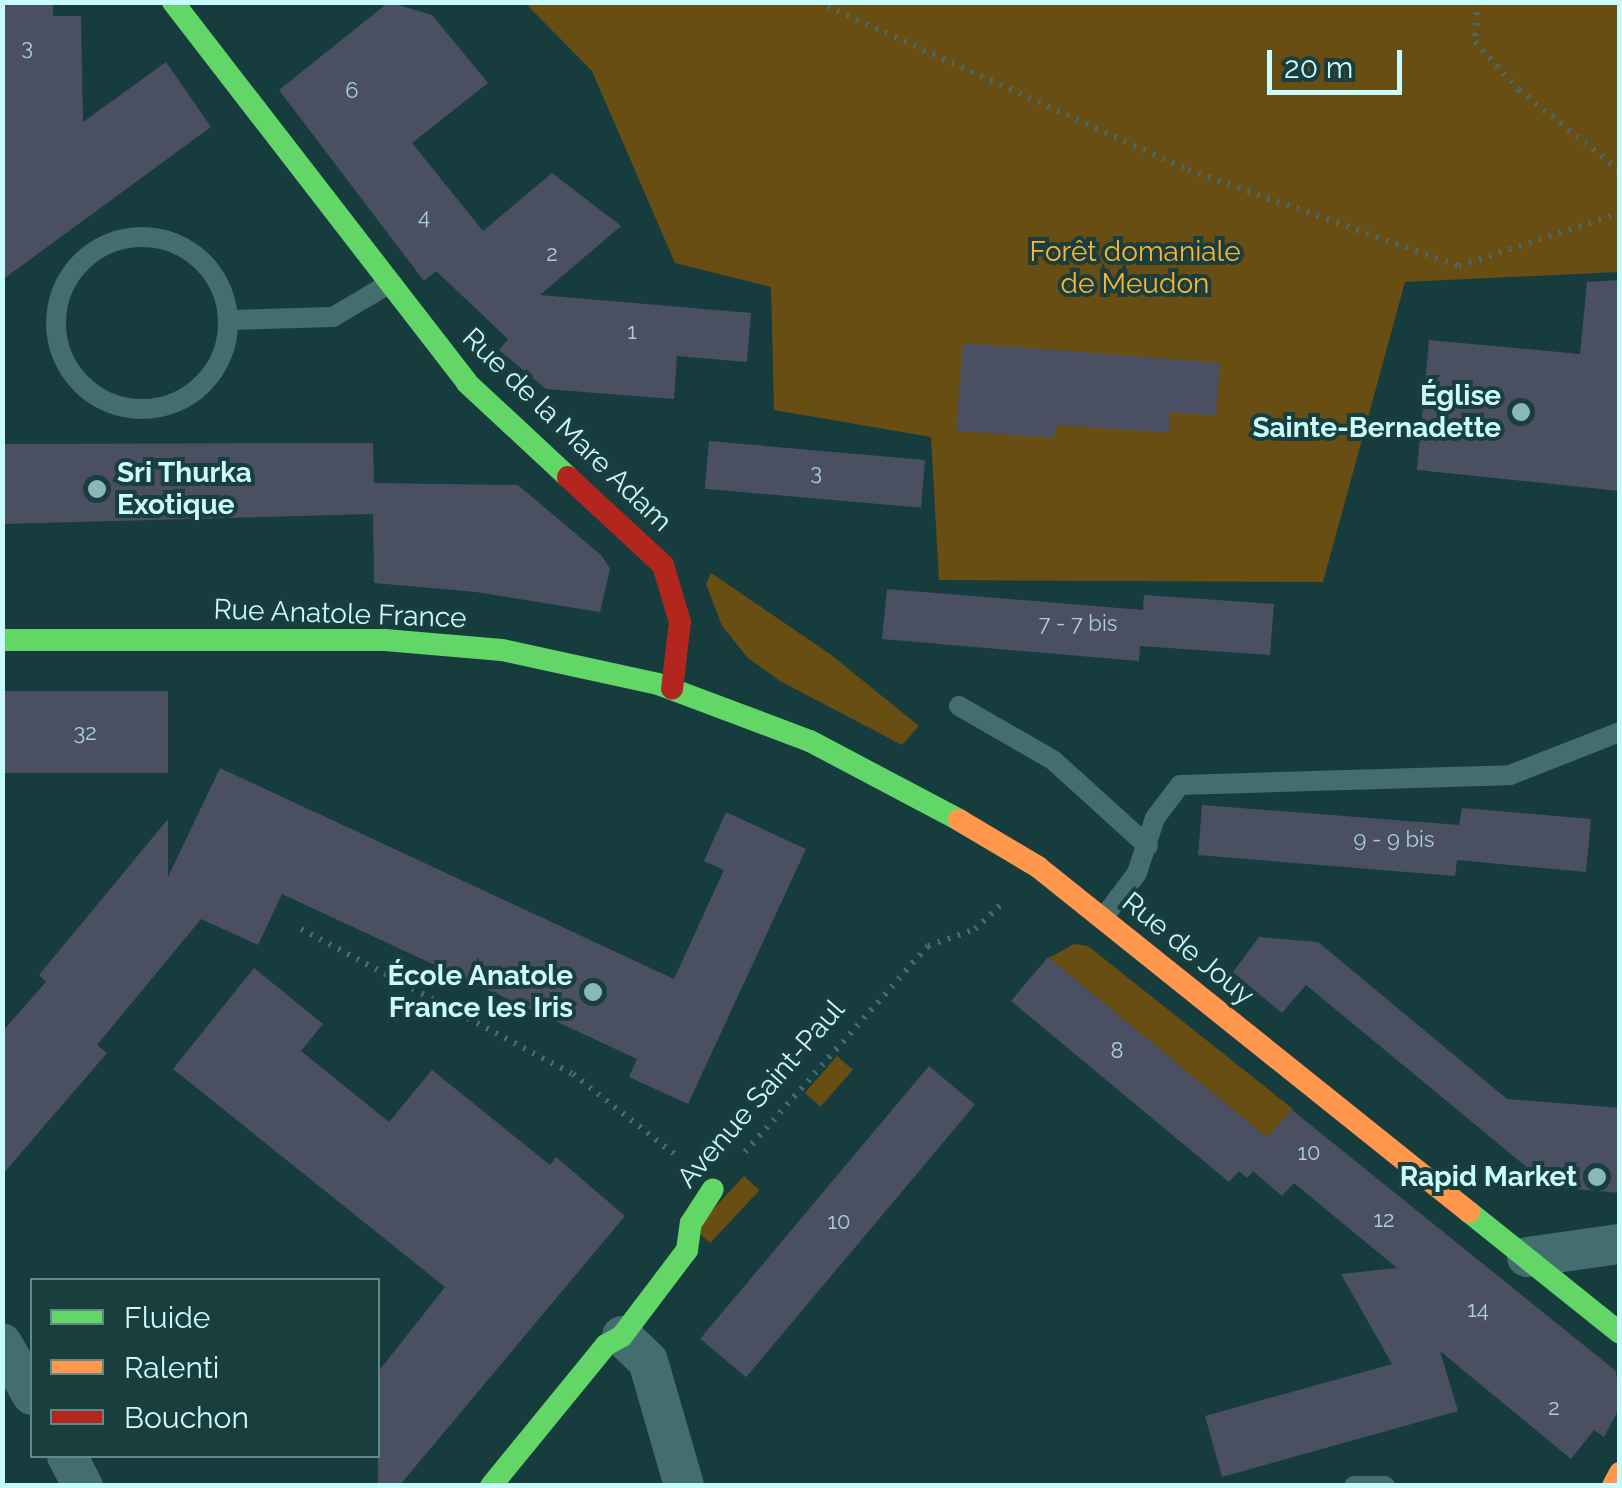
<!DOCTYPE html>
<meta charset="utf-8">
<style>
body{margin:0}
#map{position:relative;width:1622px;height:1488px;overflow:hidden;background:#173c3d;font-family:Raleway,sans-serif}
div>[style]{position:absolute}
.green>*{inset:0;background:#684e13;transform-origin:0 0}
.building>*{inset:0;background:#4b4f62;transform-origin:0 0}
.path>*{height:6px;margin-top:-3px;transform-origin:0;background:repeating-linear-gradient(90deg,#476a6c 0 2.5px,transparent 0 10.5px)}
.lane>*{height:20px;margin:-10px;padding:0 10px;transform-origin:10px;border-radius:10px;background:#436d6e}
.lane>.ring{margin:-10px;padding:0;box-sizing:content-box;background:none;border:20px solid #436d6e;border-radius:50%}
.street>*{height:40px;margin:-20px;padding:0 20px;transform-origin:20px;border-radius:20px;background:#436d6e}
.fast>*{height:22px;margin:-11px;padding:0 11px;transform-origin:11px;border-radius:11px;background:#63d668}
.slow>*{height:22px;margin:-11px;padding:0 11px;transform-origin:11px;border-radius:11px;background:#ff974d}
.jam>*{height:22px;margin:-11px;padding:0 11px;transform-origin:11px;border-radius:11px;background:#b3261e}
.dots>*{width:28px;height:28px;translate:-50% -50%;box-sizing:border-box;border:5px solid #1a3d3e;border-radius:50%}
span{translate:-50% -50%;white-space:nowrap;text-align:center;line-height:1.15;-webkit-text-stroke:8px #1a3d3e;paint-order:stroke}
.number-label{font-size:22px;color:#a9d0d5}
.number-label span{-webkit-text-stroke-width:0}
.park-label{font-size:28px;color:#fab432}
.poi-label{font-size:28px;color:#c8fbfb;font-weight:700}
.right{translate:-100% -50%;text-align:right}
.left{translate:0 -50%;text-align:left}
.street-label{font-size:28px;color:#c8fbfb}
.frame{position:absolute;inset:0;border:5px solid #c8fbfb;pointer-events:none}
.legend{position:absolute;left:30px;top:1278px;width:350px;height:180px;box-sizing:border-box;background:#1a3d3e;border:2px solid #60898a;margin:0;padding:12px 18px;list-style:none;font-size:30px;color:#c8fbfb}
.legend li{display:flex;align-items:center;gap:20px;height:50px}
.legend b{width:50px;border:2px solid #60898a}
.scale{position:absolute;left:1267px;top:50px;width:135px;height:45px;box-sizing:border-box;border:5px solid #c8fbfb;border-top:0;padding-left:12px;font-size:30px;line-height:35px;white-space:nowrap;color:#c8fbfb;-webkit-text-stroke:8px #1a3d3e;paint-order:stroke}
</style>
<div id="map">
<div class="green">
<i style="clip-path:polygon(525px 3px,1619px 3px,1619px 272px,1405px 282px,1323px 582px,939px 580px,931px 437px,774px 410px,771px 287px,675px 263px,592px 71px)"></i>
<i style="clip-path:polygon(711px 573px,830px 654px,919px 726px,902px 745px,780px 681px,748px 658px,722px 626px,706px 584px)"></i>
<i style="clip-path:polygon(1074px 944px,1088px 946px,1293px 1109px,1267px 1138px,1049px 958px)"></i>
<i style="left:837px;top:1056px;width:21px;height:49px;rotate:41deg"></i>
<i style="left:744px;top:1176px;width:21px;height:72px;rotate:43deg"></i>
</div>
<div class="building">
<i style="clip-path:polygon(2px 2px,53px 2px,53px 16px,81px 16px,83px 122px,166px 62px,211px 127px,2px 280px)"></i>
<i style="clip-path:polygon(389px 2px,432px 15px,488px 83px,412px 143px,483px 231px,552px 173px,621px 226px,540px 295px,751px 313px,747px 362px,677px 356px,674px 399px,546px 389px,499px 350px,508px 339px,436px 271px,424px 281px,279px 90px)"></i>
<i style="clip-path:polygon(1620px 280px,1620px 491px,1417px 470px,1429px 340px,1580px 354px,1587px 282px)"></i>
<i style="clip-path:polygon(963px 343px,1220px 363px,1216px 416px,1170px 412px,1169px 433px,1056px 425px,1054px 438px,956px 431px)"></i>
<i style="left:709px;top:441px;width:217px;height:48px;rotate:5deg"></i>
<i style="clip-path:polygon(373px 443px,374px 483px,518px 485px,602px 556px,610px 569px,600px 612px,476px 592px,374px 583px,373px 514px,2px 524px,2px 444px)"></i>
<i style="clip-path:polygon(887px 589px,1143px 610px,1144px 595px,1274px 604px,1270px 655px,1140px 646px,1139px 661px,882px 639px)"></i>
<i style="left:168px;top:691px;width:82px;height:166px;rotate:90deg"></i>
<i style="clip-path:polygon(220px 768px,674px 979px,724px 870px,704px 861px,726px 812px,806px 849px,688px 1104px,629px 1077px,637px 1059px,282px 894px,258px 945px,201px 919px,97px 1045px,107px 1053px,2px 1175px,2px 1032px,46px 982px,39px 975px,168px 819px,168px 877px)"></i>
<i style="clip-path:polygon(1202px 805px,1459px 825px,1462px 808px,1591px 819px,1586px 872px,1457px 860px,1455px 876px,1198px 855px)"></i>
<i style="clip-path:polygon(1259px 937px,1318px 942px,1507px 1099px,1620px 1108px,1620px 1193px,1551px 1187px,1306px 985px,1282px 1013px,1233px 972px)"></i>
<i style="clip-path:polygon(1048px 957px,1267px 1138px,1292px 1110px,1616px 1371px,1620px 1407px,1604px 1437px,1594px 1430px,1571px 1459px,1440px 1351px,1458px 1411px,1222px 1477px,1205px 1416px,1392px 1364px,1341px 1274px,1397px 1268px,1294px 1183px,1282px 1196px,1253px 1171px,1247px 1178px,1239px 1171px,1229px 1182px,1011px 1001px)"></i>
<i style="clip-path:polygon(254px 968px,323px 1024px,301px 1051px,389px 1122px,432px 1070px,550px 1165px,556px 1157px,625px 1216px,399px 1486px,378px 1486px,378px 1372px,445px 1287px,173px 1069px)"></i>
<i style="left:929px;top:1066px;width:60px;height:356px;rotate:40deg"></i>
</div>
<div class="path">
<i style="left:818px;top:2px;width:406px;rotate:24.4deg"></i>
<i style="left:1188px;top:170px;width:288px;rotate:19.5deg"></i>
<i style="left:1459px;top:266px;width:169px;rotate:-18.2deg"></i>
<i style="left:1478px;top:2px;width:40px;rotate:94.3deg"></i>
<i style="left:1475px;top:42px;width:65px;rotate:47.5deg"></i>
<i style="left:1519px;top:90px;width:129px;rotate:38.7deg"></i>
<i style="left:301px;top:929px;width:308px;rotate:28.1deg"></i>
<i style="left:573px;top:1074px;width:132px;rotate:38.3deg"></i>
<i style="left:745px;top:1152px;width:276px;rotate:-48.4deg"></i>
<i style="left:928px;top:946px;width:50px;rotate:-19.9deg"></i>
<i style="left:975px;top:929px;width:37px;rotate:-43deg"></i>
</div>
<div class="lane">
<i class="ring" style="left:56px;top:237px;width:152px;height:152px"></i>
<i style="left:228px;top:320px;width:105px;rotate:-1.6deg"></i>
<i style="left:333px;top:317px;width:63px;rotate:-30.7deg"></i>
<i style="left:959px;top:706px;width:108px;rotate:29.9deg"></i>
<i style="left:1053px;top:760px;width:128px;rotate:42.2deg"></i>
<i style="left:1104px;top:917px;width:55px;rotate:-53.1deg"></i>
<i style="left:1137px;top:873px;width:58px;rotate:-71.9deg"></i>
<i style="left:1155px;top:818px;width:41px;rotate:-52.9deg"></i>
<i style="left:1180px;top:785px;width:330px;rotate:-1.7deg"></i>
<i style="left:1510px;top:775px;width:118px;rotate:-21.4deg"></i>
<i style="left:1354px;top:1486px;width:31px"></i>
</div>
<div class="street">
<i style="left:1527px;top:1257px;width:94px;rotate:-8deg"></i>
<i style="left:622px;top:1336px;width:36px;rotate:44deg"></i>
<i style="left:648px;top:1361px;width:130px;rotate:73.9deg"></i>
<i style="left:2px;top:1343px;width:60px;rotate:60deg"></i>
<i style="left:67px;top:1456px;width:34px;rotate:62deg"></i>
</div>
<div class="fast">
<i style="left:173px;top:2px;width:481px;rotate:52.3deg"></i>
<i style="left:467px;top:383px;width:138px;rotate:42.9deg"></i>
<i style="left:2px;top:640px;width:383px"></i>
<i style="left:385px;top:640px;width:117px;rotate:4.9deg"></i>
<i style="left:502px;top:650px;width:160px;rotate:12.3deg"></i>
<i style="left:658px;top:684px;width:162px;rotate:20.6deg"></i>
<i style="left:810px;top:741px;width:169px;rotate:27.9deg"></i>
<i style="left:1469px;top:1212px;width:193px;rotate:38.7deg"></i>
<i style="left:491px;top:1486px;width:182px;rotate:-50.8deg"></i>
<i style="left:606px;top:1345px;width:18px;rotate:-29deg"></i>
<i style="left:622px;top:1336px;width:108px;rotate:-52.9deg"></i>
<i style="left:687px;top:1250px;width:27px;rotate:-82deg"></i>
<i style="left:691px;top:1223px;width:40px;rotate:-57.1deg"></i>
</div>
<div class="slow">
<i style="left:959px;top:820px;width:92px;rotate:30.7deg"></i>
<i style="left:1038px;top:867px;width:552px;rotate:38.68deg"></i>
<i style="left:1613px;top:1486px;width:15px;rotate:-62deg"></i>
</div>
<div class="jam">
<i style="left:568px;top:477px;width:129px;rotate:42.8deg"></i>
<i style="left:663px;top:565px;width:59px;rotate:73.4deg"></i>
<i style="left:680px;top:622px;width:67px;rotate:96.8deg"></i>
</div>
<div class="dots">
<i style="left:1521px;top:412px;background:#8ab8b8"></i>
<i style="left:97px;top:489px;background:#8ab8b8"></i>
<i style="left:593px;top:992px;background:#8ab8b8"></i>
<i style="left:1597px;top:1177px;background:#8ab8b8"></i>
</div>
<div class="number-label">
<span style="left:27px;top:48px">3</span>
<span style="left:352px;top:91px">6</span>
<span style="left:424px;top:217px">4</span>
<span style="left:552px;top:254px">2</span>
<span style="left:632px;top:332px">1</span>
<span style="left:816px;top:473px">3</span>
<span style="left:1078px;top:624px">7 - 7 bis</span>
<span style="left:85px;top:733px">32</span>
<span style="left:1394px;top:840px">9 - 9 bis</span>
<span style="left:1117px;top:1051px">8</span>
<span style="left:1309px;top:1153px">10</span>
<span style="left:1384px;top:1220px">12</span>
<span style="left:839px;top:1222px">10</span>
<span style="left:1478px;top:1310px">14</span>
<span style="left:1554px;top:1408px">2</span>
</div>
<div class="park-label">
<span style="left:1135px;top:268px">Forêt domaniale<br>de Meudon</span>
</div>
<div class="poi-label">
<span class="right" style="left:1501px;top:412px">Église<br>Sainte-Bernadette</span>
<span class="left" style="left:117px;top:489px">Sri Thurka<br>Exotique</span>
<span class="right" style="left:573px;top:992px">École Anatole<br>France les Iris</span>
<span class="right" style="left:1577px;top:1177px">Rapid Market</span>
</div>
<div class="street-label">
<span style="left:567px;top:430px;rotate:44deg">Rue de la Mare Adam</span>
<span style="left:340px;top:614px;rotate:2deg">Rue Anatole France</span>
<span style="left:1188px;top:949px;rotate:39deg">Rue de Jouy</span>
<span style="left:761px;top:1094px;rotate:-49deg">Avenue Saint-Paul</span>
</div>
<div class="frame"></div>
<ul class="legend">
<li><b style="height:12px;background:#63d668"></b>Fluide</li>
<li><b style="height:12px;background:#ff974d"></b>Ralenti</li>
<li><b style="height:12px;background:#b3261e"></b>Bouchon</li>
</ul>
<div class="scale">20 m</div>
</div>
